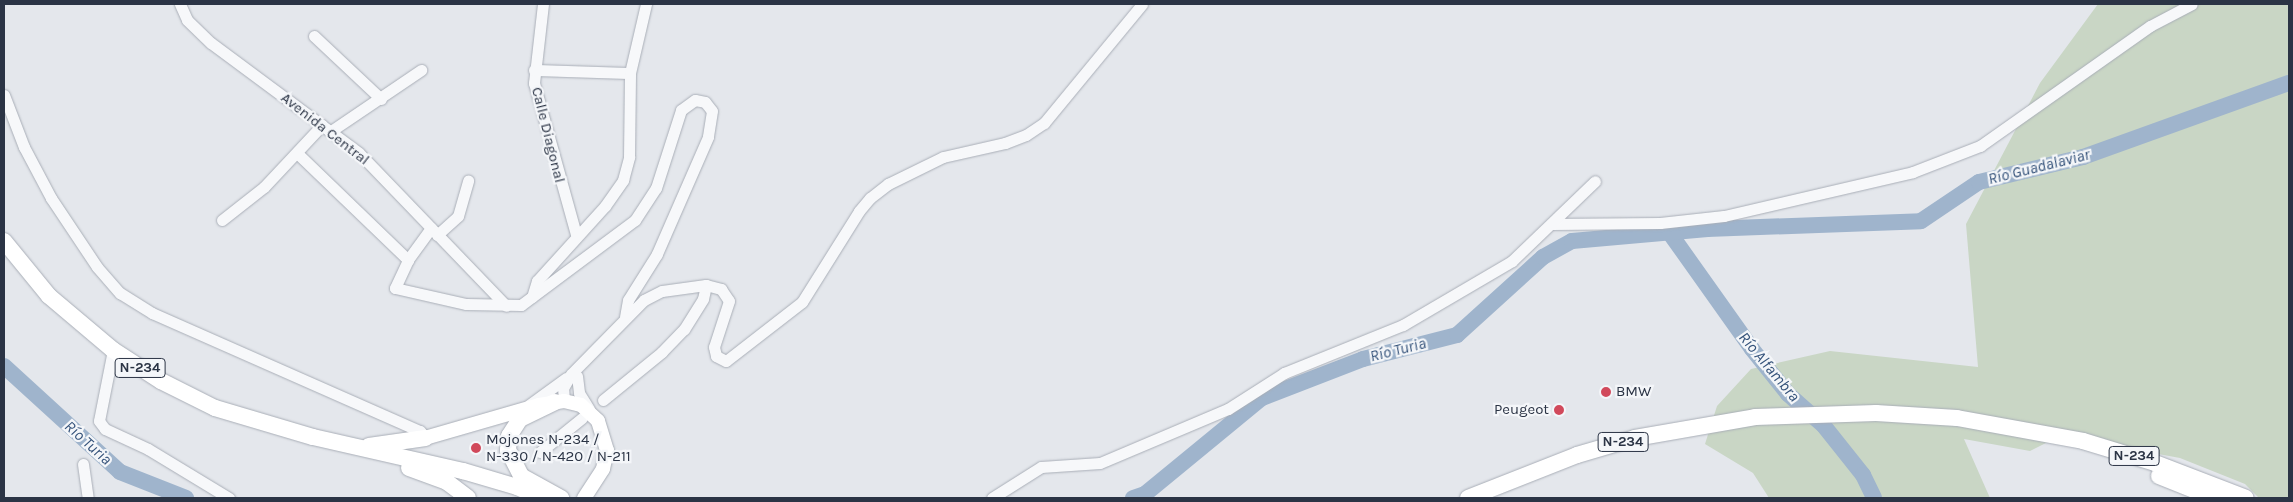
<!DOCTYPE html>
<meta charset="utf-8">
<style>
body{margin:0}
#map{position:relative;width:2293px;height:502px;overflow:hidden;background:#e4e7ec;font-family:Karla,sans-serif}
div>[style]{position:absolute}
.green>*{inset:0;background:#c9d6c5}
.river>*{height:16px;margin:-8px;padding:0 8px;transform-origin:8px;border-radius:8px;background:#9fb4cc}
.roads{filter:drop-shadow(0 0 1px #a9aeb7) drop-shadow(0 0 1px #a9aeb7)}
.minor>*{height:11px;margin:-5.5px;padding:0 5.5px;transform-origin:5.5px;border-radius:5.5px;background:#f7f8fa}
.major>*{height:14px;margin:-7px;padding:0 7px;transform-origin:7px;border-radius:7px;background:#fff}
.highway>*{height:16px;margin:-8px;padding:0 8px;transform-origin:8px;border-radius:8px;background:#fff}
.dots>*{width:14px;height:14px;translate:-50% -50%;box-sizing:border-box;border:2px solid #f4f6f9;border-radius:50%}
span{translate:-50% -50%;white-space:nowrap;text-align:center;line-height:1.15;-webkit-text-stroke:4.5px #f4f6f9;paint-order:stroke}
.shield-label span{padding:1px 4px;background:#f4f6f9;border:1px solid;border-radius:4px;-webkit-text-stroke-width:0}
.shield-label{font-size:14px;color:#2b3445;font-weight:700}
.street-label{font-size:15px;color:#2b3445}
.poi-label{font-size:15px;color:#2b3445}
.left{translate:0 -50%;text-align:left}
.right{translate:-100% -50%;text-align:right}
.water-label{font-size:16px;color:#34527a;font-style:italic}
.frame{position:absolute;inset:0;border:5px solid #2b3445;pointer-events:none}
</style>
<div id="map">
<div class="green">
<i style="clip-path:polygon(2098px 4px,2289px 4px,2289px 498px,2259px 498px,2245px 484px,2180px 458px,2060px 436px,2030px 451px,1964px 439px,1990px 498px,1769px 498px,1753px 473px,1705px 444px,1717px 406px,1751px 369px,1830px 351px,1978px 367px,1966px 224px,2040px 83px)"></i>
</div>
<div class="river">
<i style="left:1669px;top:232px;width:143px;rotate:54.6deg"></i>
<i style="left:1752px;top:349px;width:58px;rotate:51.3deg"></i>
<i style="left:1788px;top:394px;width:48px;rotate:41.6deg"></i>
<i style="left:1824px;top:426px;width:63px;rotate:51.5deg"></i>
<i style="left:1863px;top:475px;width:25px;rotate:64deg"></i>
<i style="left:4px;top:366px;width:157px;rotate:42.4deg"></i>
<i style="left:120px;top:472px;width:71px;rotate:21.5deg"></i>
<i style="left:1133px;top:498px;width:13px;rotate:-18deg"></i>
<i style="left:1145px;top:494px;width:151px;rotate:-39.4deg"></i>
<i style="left:1262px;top:398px;width:108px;rotate:-21.1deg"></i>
<i style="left:1363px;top:359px;width:97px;rotate:-14.3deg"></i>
<i style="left:1457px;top:335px;width:116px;rotate:-42.2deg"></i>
<i style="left:1543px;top:257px;width:33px;rotate:-29deg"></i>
<i style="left:1572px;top:241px;width:136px;rotate:-5.1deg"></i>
<i style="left:1707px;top:229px;width:214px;rotate:-2.1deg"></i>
<i style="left:1921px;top:221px;width:70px;rotate:-33.9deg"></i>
<i style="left:1979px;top:182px;width:107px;rotate:-13.5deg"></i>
<i style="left:2083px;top:157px;width:219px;rotate:-19.8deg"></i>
</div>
<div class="roads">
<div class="minor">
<i style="left:180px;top:4px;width:17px;rotate:66deg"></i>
<i style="left:187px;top:20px;width:33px;rotate:44deg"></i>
<i style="left:211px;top:43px;width:184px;rotate:36.6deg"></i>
<i style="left:359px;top:153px;width:212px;rotate:46.1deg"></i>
<i style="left:543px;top:4px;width:80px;rotate:96.5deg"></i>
<i style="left:534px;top:83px;width:157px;rotate:74.5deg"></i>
<i style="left:314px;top:36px;width:92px;rotate:43.2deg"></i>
<i style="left:534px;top:70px;width:96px;rotate:1.8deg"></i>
<i style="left:4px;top:95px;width:56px;rotate:69deg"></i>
<i style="left:24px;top:147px;width:58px;rotate:62.1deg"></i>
<i style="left:51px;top:198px;width:83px;rotate:56.3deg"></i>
<i style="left:97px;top:267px;width:35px;rotate:49deg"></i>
<i style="left:120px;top:293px;width:38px;rotate:32deg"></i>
<i style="left:152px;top:313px;width:293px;rotate:23.8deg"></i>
<i style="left:420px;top:431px;width:9px;rotate:54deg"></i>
<i style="left:331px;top:131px;width:109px;rotate:-34.1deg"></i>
<i style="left:298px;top:154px;width:153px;rotate:43.9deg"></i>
<i style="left:222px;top:220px;width:53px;rotate:-38.2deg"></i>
<i style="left:264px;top:187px;width:85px;rotate:-46.9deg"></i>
<i style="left:1552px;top:224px;width:108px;rotate:-0.5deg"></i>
<i style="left:1660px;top:223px;width:64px;rotate:-6.2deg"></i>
<i style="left:1724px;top:216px;width:194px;rotate:-13.1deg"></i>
<i style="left:1913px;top:172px;width:72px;rotate:-21.2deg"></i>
<i style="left:1980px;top:146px;width:208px;rotate:-35.2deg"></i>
<i style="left:2150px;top:26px;width:47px;rotate:-27.6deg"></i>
<i style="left:431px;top:228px;width:39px;rotate:126deg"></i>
<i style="left:408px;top:260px;width:31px;rotate:115deg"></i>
<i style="left:395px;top:288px;width:73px;rotate:12.7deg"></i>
<i style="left:466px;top:304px;width:55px;rotate:1deg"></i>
<i style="left:521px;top:305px;width:142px;rotate:-36.7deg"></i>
<i style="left:635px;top:220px;width:38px;rotate:-57deg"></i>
<i style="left:656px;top:188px;width:82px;rotate:-72.2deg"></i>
<i style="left:681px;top:110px;width:17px;rotate:-36deg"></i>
<i style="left:695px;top:100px;width:10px;rotate:11deg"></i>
<i style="left:705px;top:102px;width:11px;rotate:52deg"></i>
<i style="left:712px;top:111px;width:26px;rotate:99deg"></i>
<i style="left:708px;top:137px;width:128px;rotate:113.6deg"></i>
<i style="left:657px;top:254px;width:54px;rotate:122.2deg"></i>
<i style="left:628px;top:300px;width:17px;rotate:100deg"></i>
<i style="left:437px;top:235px;width:28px;rotate:-42deg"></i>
<i style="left:458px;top:216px;width:37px;rotate:-74deg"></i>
<i style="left:706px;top:285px;width:16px;rotate:15deg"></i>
<i style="left:721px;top:289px;width:14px;rotate:56deg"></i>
<i style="left:729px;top:301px;width:48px;rotate:108.1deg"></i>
<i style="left:714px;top:347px;width:9px;rotate:77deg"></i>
<i style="left:716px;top:356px;width:11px;rotate:27deg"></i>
<i style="left:726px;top:361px;width:96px;rotate:-37.8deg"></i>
<i style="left:802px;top:302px;width:107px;rotate:-57.9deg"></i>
<i style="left:859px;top:211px;width:17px;rotate:-50deg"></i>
<i style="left:870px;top:198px;width:23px;rotate:-38deg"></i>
<i style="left:888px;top:184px;width:61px;rotate:-26.1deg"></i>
<i style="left:943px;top:157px;width:64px;rotate:-12.7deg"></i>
<i style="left:1005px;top:143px;width:22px;rotate:-21deg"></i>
<i style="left:1026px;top:135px;width:22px;rotate:-34deg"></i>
<i style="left:1044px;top:123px;width:154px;rotate:-50.5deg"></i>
<i style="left:532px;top:297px;width:17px;rotate:-73deg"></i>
<i style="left:537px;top:281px;width:101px;rotate:-47.8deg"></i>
<i style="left:605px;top:206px;width:32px;rotate:-55deg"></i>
<i style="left:623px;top:180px;width:24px;rotate:-75deg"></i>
<i style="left:629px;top:157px;width:84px;rotate:-89.3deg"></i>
<i style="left:630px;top:73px;width:71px;rotate:-76.9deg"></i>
<i style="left:113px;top:350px;width:72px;rotate:101.2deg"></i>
<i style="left:99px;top:421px;width:10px;rotate:53deg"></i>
<i style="left:105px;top:429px;width:47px;rotate:24.9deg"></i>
<i style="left:148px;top:449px;width:95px;rotate:31.2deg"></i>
<i style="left:577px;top:376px;width:17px;rotate:83deg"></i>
<i style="left:579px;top:393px;width:19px;rotate:58deg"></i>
<i style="left:564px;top:401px;width:13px;rotate:-94deg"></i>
<i style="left:563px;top:388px;width:16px;rotate:-60deg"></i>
<i style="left:571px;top:374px;width:104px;rotate:-45.4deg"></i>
<i style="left:644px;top:300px;width:20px;rotate:-27deg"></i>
<i style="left:662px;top:291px;width:44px;rotate:-7.8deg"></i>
<i style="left:706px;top:285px;width:14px;rotate:102deg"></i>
<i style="left:703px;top:299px;width:36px;rotate:122deg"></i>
<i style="left:684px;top:329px;width:32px;rotate:134deg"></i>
<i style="left:662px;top:352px;width:76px;rotate:140.9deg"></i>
<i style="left:529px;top:405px;width:46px;rotate:-36.1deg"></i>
<i style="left:540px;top:452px;width:54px;rotate:-39deg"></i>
<i style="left:83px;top:464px;width:34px;rotate:82deg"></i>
<i style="left:992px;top:498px;width:58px;rotate:-32.3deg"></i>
<i style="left:1041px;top:467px;width:59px;rotate:-3.9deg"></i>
<i style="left:1100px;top:463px;width:139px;rotate:-22.9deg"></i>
<i style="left:1228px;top:409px;width:67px;rotate:-32.7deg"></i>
<i style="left:1284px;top:373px;width:128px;rotate:-22deg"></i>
<i style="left:1403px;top:325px;width:126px;rotate:-30.4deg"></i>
<i style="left:1512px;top:261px;width:115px;rotate:-43.9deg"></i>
</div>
<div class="major">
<i style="left:425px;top:438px;width:119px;rotate:-16.1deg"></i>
<i style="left:539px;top:405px;width:25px;rotate:-9deg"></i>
<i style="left:564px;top:401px;width:17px;rotate:13deg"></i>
<i style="left:581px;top:405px;width:23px;rotate:43deg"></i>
<i style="left:598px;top:421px;width:30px;rotate:73deg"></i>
<i style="left:607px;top:450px;width:19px;rotate:102deg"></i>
<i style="left:603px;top:469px;width:35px;rotate:123deg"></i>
</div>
<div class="highway">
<i style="left:4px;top:241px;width:71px;rotate:50.7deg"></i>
<i style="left:49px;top:296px;width:84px;rotate:40.2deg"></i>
<i style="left:113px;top:350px;width:57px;rotate:32.9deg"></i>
<i style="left:161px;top:381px;width:60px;rotate:26.6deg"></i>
<i style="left:215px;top:408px;width:102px;rotate:16.5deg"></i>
<i style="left:313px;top:437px;width:154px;rotate:12.8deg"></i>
<i style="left:463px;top:471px;width:56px;rotate:16.5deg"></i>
<i style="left:517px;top:487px;width:27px;rotate:24deg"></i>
<i style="left:555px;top:402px;width:39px;rotate:154deg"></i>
<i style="left:520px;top:419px;width:20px;rotate:123deg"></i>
<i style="left:509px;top:436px;width:14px;rotate:94deg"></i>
<i style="left:508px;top:450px;width:29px;rotate:63deg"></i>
<i style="left:521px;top:476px;width:46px;rotate:28.8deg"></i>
<i style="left:369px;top:446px;width:57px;rotate:-8.1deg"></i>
<i style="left:409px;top:468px;width:40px;rotate:20.2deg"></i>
<i style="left:447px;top:482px;width:26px;rotate:37deg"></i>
<i style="left:2159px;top:476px;width:59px;rotate:21.8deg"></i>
<i style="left:1468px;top:498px;width:117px;rotate:-21.5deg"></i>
<i style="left:1577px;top:455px;width:60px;rotate:-16.3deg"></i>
<i style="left:1635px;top:438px;width:122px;rotate:-9.9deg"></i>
<i style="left:1755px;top:417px;width:121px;rotate:-1.9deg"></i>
<i style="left:1876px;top:413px;width:81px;rotate:3.5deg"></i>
<i style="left:1957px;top:418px;width:128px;rotate:10.3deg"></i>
<i style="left:2083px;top:441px;width:75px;rotate:17deg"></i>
<i style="left:2155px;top:463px;width:97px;rotate:21deg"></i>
</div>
</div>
<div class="dots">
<i style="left:1606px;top:392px;background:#d1495b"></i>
<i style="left:1559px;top:410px;background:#d1495b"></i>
<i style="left:476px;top:448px;background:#d1495b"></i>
</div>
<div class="shield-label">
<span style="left:140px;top:368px">N-234</span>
<span style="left:1623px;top:442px">N-234</span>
<span style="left:2134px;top:456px">N-234</span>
</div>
<div class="street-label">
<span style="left:325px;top:129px;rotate:38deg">Avenida Central</span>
<span style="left:548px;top:135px;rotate:76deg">Calle Diagonal</span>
</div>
<div class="poi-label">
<span class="left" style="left:1616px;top:392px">BMW</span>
<span class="right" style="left:1549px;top:410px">Peugeot</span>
<span class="left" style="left:486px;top:448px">Mojones N-234 /<br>N-330 / N-420 / N-211</span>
</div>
<div class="water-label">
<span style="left:2039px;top:167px;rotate:-14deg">Río Guadalaviar</span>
<span style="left:1398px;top:350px;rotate:-14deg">Río Turia</span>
<span style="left:1769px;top:367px;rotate:50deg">Río Alfambra</span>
<span style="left:88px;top:443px;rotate:42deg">Río Turia</span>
</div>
<div class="frame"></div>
</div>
